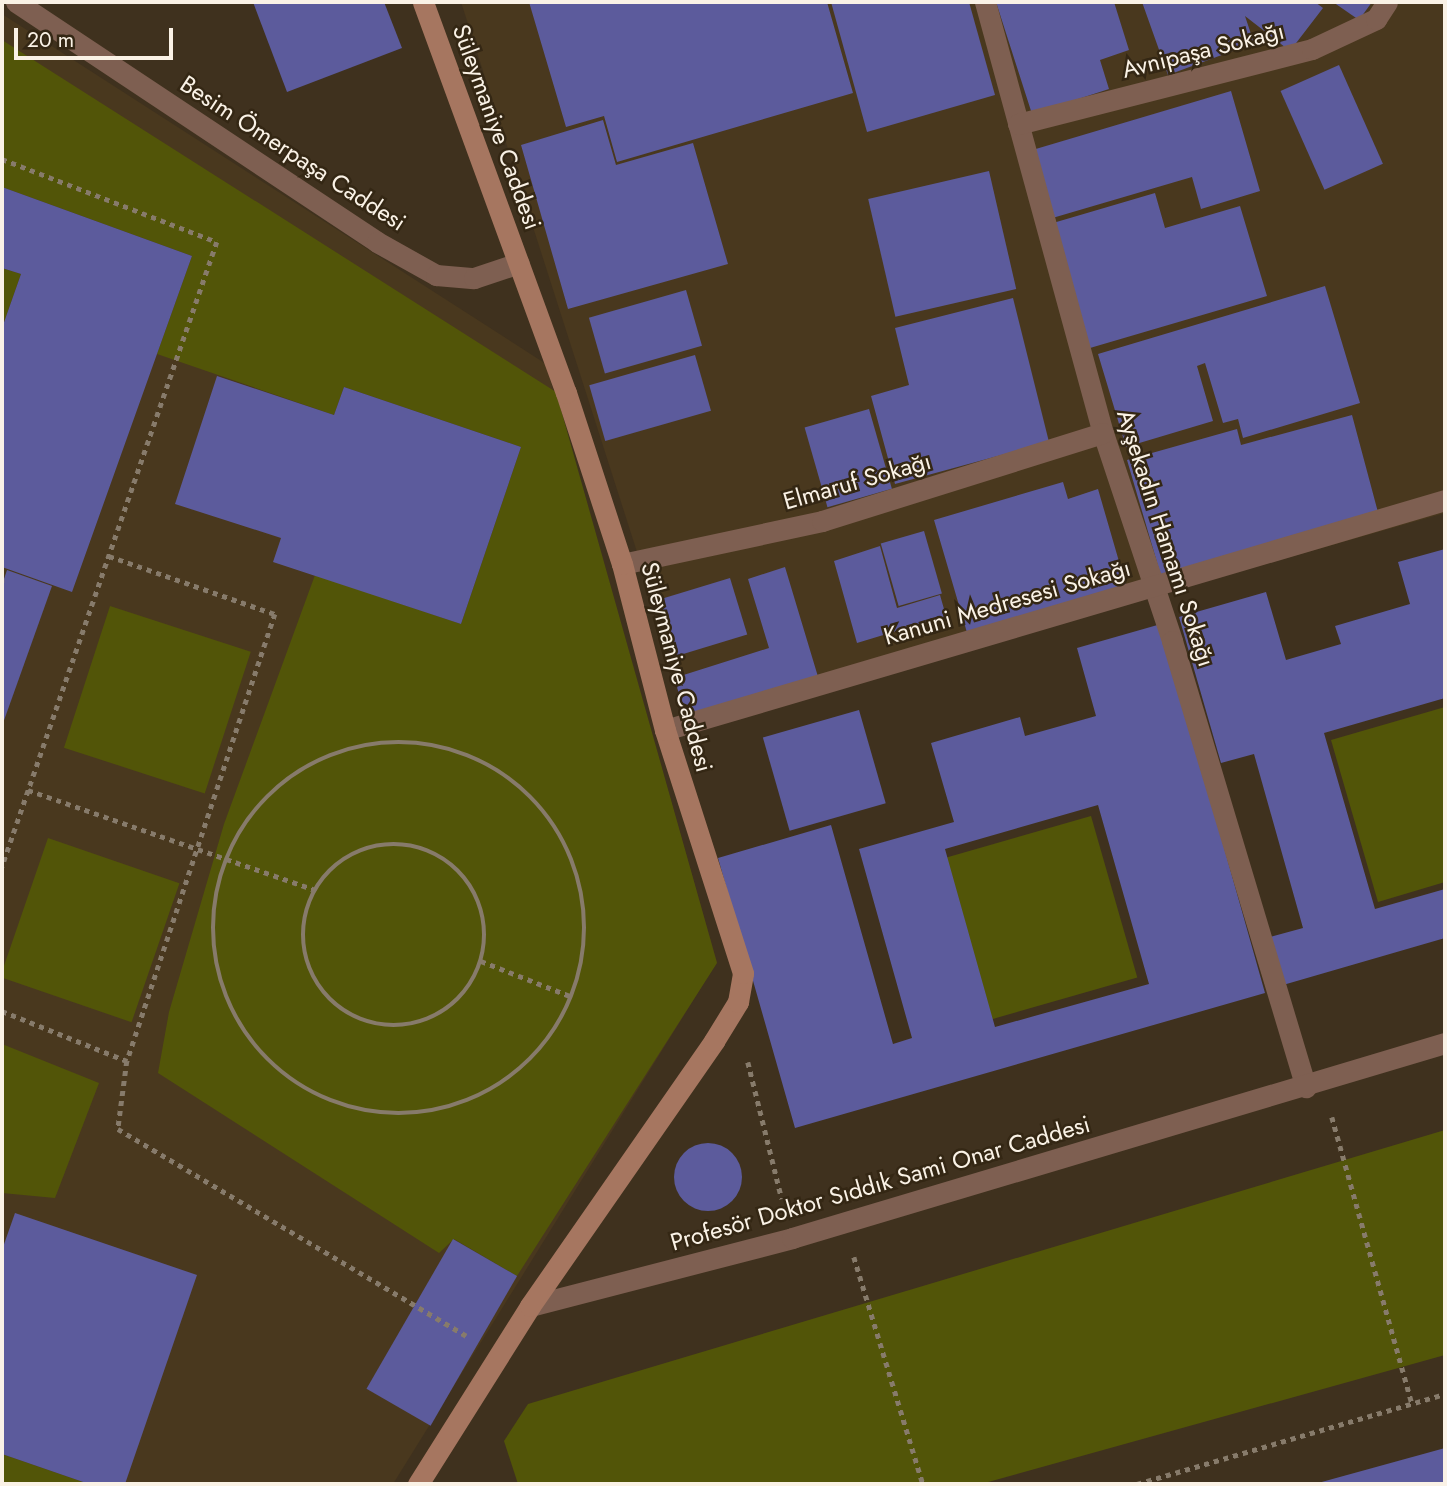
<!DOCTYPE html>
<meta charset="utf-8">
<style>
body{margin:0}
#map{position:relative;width:1447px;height:1486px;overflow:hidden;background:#3f311e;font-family:Jost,sans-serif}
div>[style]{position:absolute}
.built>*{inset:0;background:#49381e}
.green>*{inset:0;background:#525508;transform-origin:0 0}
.building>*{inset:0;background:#5c5b9c;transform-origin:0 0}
.round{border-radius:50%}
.path>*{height:4.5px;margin-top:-2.25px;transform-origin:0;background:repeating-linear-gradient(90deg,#877b6b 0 5px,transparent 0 10px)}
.path>.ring{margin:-2.25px;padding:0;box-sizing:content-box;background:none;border:4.5px solid #877b6b;border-radius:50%}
.street>*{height:21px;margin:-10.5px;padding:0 10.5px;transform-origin:10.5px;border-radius:10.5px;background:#7e5f51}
.secondary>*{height:21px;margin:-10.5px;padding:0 10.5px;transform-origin:10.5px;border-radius:10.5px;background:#a67660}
span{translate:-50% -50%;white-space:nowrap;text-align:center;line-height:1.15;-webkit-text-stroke:5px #342714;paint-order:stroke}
.street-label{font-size:24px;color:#faf2e6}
.frame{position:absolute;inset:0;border:4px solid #faf2e6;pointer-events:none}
.scale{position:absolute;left:14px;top:28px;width:159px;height:32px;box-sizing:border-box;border:4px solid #faf2e6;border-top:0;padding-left:9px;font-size:21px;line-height:24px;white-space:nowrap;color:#faf2e6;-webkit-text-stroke:5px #342714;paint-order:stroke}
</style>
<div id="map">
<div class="built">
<i style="clip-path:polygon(461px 2px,1445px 2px,1445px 513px,693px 727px)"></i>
<i style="clip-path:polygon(2px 14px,546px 364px,717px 962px,393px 1484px,2px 1484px)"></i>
</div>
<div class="green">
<i style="clip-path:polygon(2px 40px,556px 392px,717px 963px,517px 1276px,454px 1239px,439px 1253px,158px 1073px,169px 1012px,224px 824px,315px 575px,461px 624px,521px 447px,344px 387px,334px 415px,157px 354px,192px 256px,2px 187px)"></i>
<i style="clip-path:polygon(2px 268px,21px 274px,2px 328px)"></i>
<i style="left:110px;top:606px;width:148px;height:149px;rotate:18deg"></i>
<i style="clip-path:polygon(1445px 707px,1445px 882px,1378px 902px,1331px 740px)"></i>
<i style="left:1091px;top:816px;width:168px;height:153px;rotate:74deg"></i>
<i style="left:48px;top:838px;width:139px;height:147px;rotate:19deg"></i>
<i style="clip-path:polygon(2px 1044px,99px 1083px,55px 1198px,2px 1193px)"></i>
<i style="clip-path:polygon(1445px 1130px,1445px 1355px,981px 1484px,518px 1484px,504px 1441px,528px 1404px)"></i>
<i style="clip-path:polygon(2px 1454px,89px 1484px,2px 1484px)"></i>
</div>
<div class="building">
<i style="clip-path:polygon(253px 2px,384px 2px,402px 48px,287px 92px)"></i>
<i style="clip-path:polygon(529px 2px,827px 2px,853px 93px,617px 162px,604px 116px,566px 127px)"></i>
<i style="clip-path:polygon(831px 2px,969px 2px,995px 95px,867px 132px)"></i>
<i style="clip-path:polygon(996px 2px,1114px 2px,1129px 50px,1100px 60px,1109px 89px,1032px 114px)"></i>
<i style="clip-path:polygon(1142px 2px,1315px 2px,1323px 8px,1290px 51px,1245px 16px,1254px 43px,1168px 75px)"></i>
<i style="clip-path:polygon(1333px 2px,1372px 2px,1359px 20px)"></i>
<i style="left:1339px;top:65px;width:108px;height:64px;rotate:66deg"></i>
<i style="clip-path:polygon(1231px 91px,1260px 191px,1201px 209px,1192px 177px,1049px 219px,1029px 151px)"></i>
<i style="clip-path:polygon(603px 120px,616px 165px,693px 143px,728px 264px,568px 309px,521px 145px)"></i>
<i style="left:989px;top:171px;width:121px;height:124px;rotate:77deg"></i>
<i style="clip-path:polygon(2px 187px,192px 256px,72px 592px,2px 567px,2px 328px,21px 274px,2px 268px)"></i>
<i style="clip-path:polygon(1155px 193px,1165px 228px,1240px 206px,1267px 296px,1090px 348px,1053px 223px)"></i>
<i style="clip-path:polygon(1325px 286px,1360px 403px,1243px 438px,1238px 419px,1223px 423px,1205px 363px,1197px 366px,1213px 421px,1126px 447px,1098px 354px)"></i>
<i style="left:686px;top:290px;width:58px;height:101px;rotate:74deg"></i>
<i style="clip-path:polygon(1013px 298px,1049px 442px,895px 484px,871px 396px,909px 385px,895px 328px)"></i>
<i style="left:695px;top:355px;width:58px;height:110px;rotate:74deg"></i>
<i style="clip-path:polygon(217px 376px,334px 415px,344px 387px,521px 447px,461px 624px,273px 562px,281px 538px,175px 504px)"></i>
<i style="left:869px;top:409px;width:83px;height:67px;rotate:74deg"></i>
<i style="clip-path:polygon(1352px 415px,1379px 516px,1161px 576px,1127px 460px,1237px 429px,1241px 445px)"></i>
<i style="clip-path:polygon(1063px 482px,1068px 499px,1098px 489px,1127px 589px,968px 636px,934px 520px)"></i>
<i style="left:924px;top:531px;width:65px;height:45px;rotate:74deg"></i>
<i style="clip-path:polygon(880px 546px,897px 608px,940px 595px,946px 616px,857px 643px,834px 561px)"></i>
<i style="clip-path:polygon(1445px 549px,1445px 698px,1324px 733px,1375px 909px,1445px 889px,1445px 938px,1283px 985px,1270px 937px,1303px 928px,1254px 754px,1221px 763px,1179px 617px,1266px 592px,1286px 660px,1341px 644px,1335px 626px,1410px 604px,1398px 562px)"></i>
<i style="clip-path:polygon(785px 567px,819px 680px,688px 722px,674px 678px,769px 648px,748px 579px)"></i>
<i style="clip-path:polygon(7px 570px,52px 586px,2px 726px,2px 585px)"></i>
<i style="left:730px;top:578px;width:59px;height:79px;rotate:73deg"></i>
<i style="clip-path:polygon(evenodd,1161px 624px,1265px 993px,795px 1128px,718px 858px,831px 825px,893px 1044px,912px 1038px,859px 849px,954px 822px,931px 743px,1020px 717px,1025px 736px,1096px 716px,1077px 648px,1161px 624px,1098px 805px,1149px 984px,995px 1027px,945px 849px,1098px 805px)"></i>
<i style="left:859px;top:710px;width:97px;height:100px;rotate:74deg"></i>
<i class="round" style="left:674px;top:1143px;width:68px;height:68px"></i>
<i style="clip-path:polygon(15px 1213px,197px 1275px,125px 1484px,89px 1484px,2px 1454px,2px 1250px)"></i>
<i style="left:453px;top:1239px;width:74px;height:173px;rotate:30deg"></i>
<i style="clip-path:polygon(1445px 1448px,1445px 1484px,1318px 1484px,1318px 1483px)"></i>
</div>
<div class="path">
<i style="left:2px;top:159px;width:230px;rotate:21.1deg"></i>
<i style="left:217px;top:242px;width:661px;rotate:108.98deg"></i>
<i style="left:109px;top:556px;width:176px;rotate:19.3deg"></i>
<i style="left:275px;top:614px;width:471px;rotate:108.3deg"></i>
<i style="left:2px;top:578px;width:7px;rotate:90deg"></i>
<i class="ring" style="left:213px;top:742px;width:367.5px;height:367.5px"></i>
<i style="left:28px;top:790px;width:304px;rotate:19.2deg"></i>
<i class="ring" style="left:303px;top:844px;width:177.5px;height:177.5px"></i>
<i style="left:481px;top:961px;width:96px;rotate:21.5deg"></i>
<i style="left:2px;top:1011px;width:135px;rotate:21.8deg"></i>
<i style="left:127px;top:1061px;width:69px;rotate:97.5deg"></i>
<i style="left:118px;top:1129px;width:405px;rotate:30.7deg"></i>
<i style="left:748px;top:1062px;width:141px;rotate:76.1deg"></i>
<i style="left:1332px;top:1117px;width:297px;rotate:74.4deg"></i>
<i style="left:854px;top:1257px;width:237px;rotate:73.1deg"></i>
<i style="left:1137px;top:1484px;width:321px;rotate:-16.3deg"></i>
</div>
<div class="street">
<i style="left:16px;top:2px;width:433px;rotate:33.6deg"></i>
<i style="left:377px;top:242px;width:68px;rotate:29.2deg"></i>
<i style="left:436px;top:275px;width:38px;rotate:5deg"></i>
<i style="left:474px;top:278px;width:47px;rotate:-18.4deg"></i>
<i style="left:985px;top:2px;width:447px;rotate:74.7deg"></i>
<i style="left:1103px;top:433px;width:219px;rotate:71.6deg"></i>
<i style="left:1172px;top:641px;width:466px;rotate:73.3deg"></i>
<i style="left:1018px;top:124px;width:303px;rotate:-14.3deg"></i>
<i style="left:1312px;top:49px;width:71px;rotate:-25.1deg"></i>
<i style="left:1376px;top:19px;width:20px;rotate:-57deg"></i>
<i style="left:622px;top:564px;width:205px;rotate:-12.1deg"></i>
<i style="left:822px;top:521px;width:294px;rotate:-17.4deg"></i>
<i style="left:665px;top:730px;width:813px;rotate:-16.43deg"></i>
<i style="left:530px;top:1306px;width:271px;rotate:-14.5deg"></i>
<i style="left:792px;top:1238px;width:681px;rotate:-16.63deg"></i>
</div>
<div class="secondary">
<i style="left:418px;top:1484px;width:210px;rotate:-57.8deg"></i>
<i style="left:530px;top:1306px;width:323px;rotate:-55.2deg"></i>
<i style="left:714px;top:1041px;width:46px;rotate:-58.4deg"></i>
<i style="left:738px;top:1002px;width:29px;rotate:-80deg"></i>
<i style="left:743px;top:973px;width:255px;rotate:-107.8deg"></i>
<i style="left:665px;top:730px;width:171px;rotate:-104.5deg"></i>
<i style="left:622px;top:564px;width:180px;rotate:-108.1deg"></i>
<i style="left:566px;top:393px;width:416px;rotate:-110.1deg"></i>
</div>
<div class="street-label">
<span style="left:1203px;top:50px;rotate:-14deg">Avnipaşa Sokağı</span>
<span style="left:497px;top:127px;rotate:70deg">Süleymaniye Caddesi</span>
<span style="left:293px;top:153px;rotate:33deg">Besim Ömerpaşa Caddesi</span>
<span style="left:857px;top:481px;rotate:-16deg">Elmaruf Sokağı</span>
<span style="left:1166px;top:538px;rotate:72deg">Ayşekadın Hamamı Sokağı</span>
<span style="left:1007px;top:602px;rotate:-16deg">Kanuni Medresesi Sokağı</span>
<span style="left:677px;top:667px;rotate:75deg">Süleymaniye Caddesi</span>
<span style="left:880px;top:1183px;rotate:-16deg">Profesör Doktor Sıddık Sami Onar Caddesi</span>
</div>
<div class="frame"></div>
<div class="scale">20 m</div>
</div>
